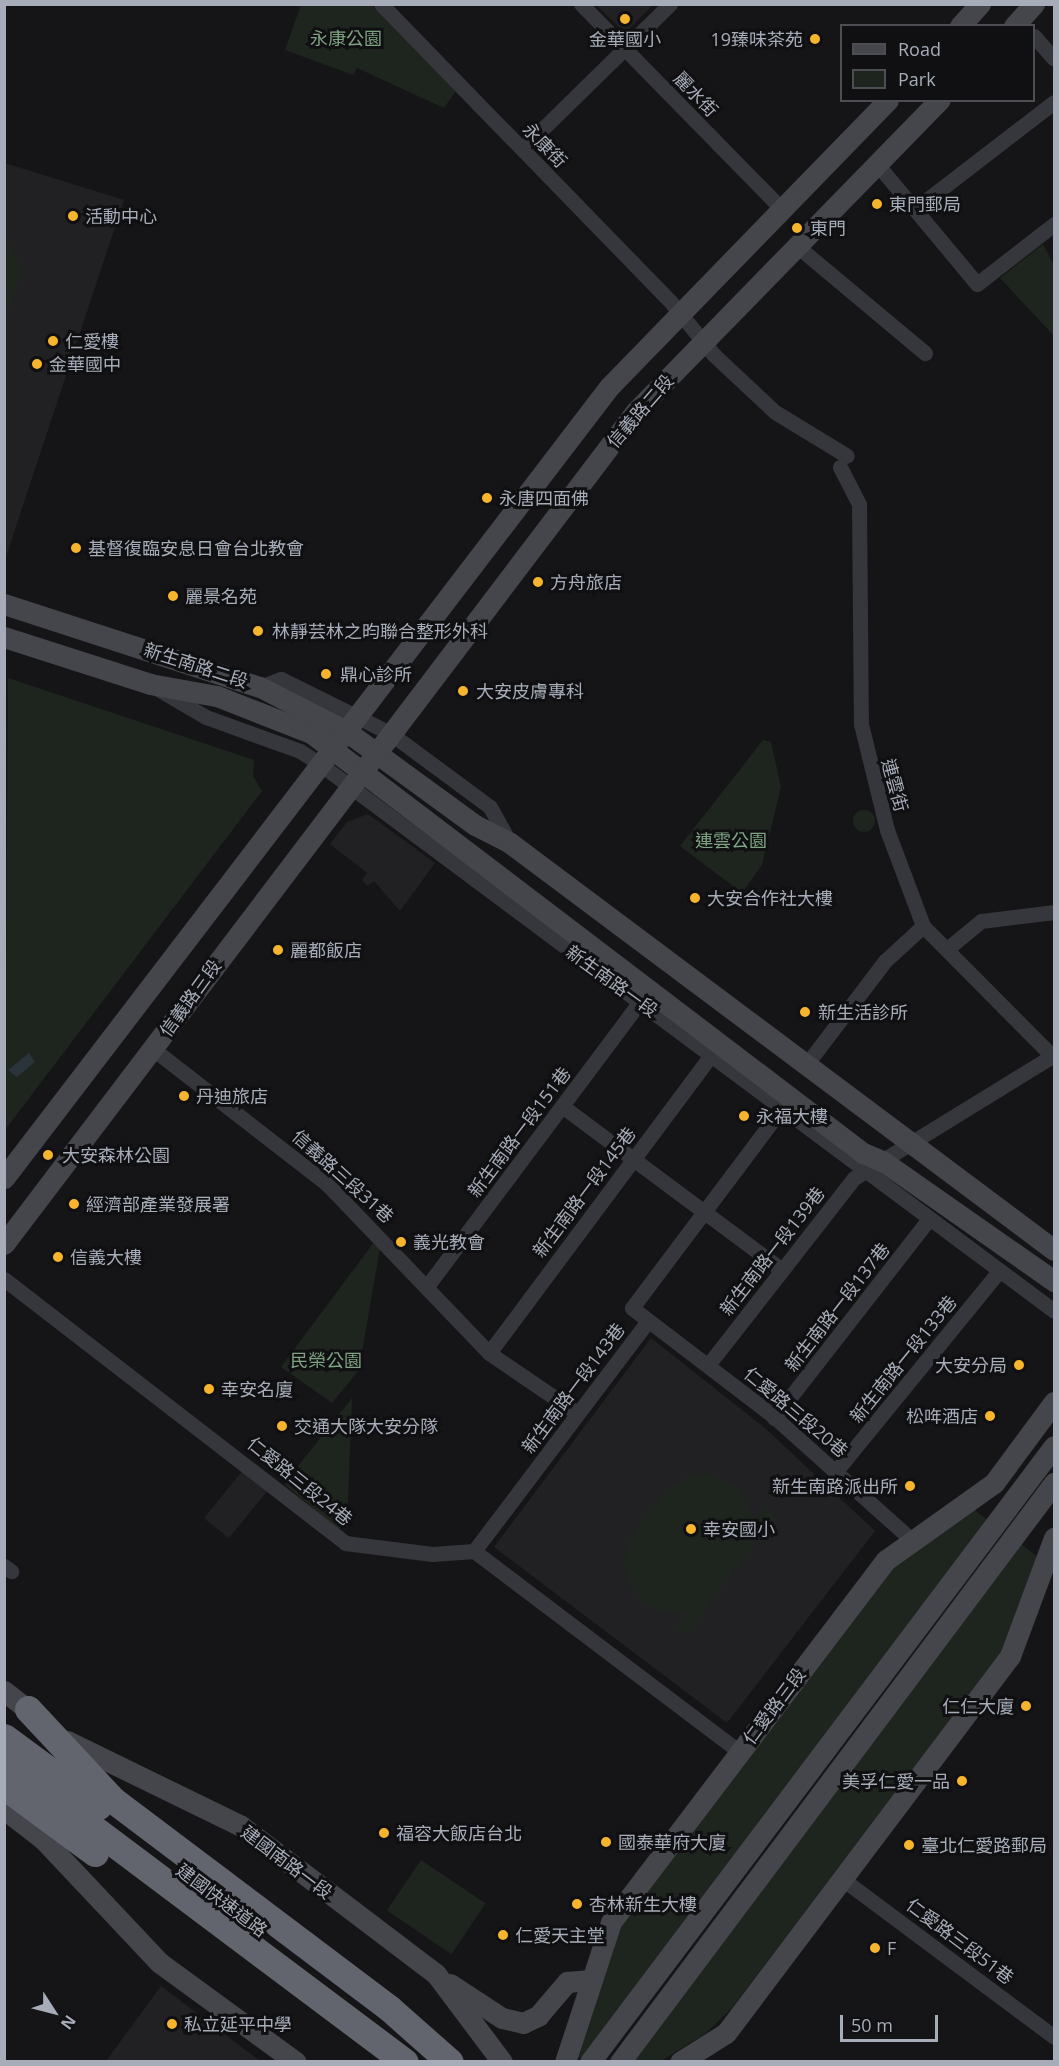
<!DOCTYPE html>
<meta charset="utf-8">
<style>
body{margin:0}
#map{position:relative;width:1059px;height:2066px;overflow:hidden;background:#151517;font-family:"Open Sans","Noto Sans TC",sans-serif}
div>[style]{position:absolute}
.built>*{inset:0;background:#212124;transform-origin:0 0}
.green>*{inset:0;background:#1d251e;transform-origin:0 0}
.round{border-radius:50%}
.water>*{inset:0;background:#2b343b}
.street>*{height:15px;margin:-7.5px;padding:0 7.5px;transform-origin:7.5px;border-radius:7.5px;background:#36373c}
.secondary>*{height:21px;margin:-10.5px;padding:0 10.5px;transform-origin:10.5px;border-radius:10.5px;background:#44464c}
.highway>*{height:27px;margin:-13.5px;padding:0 13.5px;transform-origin:13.5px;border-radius:13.5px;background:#62656d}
.dots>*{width:16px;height:16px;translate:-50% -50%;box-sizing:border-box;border:3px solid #101012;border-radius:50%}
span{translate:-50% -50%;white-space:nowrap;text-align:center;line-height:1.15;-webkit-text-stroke:6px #101012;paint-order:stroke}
.park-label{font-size:18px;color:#7da380}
.poi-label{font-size:18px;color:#a6acb8}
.right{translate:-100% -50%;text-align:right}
.left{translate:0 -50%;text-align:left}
.street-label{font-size:18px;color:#a6acb8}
.frame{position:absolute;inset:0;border:6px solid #a6acb8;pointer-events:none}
.legend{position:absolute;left:840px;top:24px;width:195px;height:78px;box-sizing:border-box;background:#101012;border:2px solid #4c4e54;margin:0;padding:8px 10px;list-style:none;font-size:18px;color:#a6acb8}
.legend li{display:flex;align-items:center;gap:12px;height:30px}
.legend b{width:30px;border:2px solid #4c4e54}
.north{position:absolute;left:24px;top:1982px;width:60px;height:60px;-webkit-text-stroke:4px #101012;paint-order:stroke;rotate:126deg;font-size:16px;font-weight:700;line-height:24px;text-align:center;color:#a6acb8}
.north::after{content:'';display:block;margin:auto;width:21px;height:27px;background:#a6acb8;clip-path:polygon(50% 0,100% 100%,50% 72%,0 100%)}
.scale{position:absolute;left:840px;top:2015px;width:98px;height:27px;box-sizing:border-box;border:3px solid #a6acb8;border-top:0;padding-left:8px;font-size:18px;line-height:21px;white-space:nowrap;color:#a6acb8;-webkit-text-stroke:4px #101012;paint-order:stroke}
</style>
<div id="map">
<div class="built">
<i style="clip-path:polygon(596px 5px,653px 5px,625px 33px)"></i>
<i style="clip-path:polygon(5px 163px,124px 200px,4px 563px)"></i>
<i style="clip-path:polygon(368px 814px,435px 863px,400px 911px,374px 881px,367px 886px,362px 880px,367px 873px,330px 844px,347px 822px)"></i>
<i style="clip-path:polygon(651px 1338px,765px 1428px,875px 1531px,727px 1723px,494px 1547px)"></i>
<i style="left:243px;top:1470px;width:32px;height:62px;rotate:39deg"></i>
<i style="clip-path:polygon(161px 1986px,260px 2061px,106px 2061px)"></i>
</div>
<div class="green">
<i style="clip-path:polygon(301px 5px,372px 5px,456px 91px,444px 108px,357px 68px,353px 75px,285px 50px)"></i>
<i style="clip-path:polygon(5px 234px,18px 258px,20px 278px,5px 322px)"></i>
<i style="clip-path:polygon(1043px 244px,1054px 265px,1054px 336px,1000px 278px)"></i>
<i style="clip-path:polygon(8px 678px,254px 760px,253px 776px,262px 791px,5px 1130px)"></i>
<i style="clip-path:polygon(763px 740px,771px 742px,781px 787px,762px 865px,742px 893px,680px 846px)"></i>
<i class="round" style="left:853px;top:810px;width:22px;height:22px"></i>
<i style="clip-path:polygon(374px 1242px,380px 1248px,359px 1370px,332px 1403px,281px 1367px)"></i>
<i style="clip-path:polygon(352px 1398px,347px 1526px,338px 1529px,284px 1484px)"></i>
<i style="clip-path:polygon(705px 1473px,737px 1486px,755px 1520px,765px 1507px,776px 1515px,687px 1634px,676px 1626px,686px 1613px,659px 1612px,644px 1604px,631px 1587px,624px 1564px,629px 1539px,666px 1490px,686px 1477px)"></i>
<i style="clip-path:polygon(972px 1508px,989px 1521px,583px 2059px,577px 2056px,623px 1921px,885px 1575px)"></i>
<i style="clip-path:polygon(1021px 1544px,1038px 1557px,1004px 1649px,732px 2008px,705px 2034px,661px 2061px,631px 2062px)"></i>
<i style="left:421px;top:1860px;width:78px;height:61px;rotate:34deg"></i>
</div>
<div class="water">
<i style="clip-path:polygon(29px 1053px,35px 1062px,17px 1077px,8px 1070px)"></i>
</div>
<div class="street">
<i style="left:381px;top:4px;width:414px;rotate:45.8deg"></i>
<i style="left:670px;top:301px;width:70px;rotate:50.8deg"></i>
<i style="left:714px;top:355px;width:83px;rotate:43.1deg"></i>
<i style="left:775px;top:412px;width:84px;rotate:31.4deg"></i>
<i style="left:581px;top:4px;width:289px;rotate:45.6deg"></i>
<i style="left:1034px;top:36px;width:30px;rotate:49deg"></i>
<i style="left:522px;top:149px;width:207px;rotate:-44.4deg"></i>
<i style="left:877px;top:164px;width:156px;rotate:50.2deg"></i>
<i style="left:977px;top:284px;width:98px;rotate:-37.9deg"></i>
<i style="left:915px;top:209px;width:175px;rotate:-37.6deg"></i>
<i style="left:797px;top:246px;width:167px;rotate:39.9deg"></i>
<i style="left:840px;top:467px;width:42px;rotate:62.8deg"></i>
<i style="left:859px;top:504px;width:220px;rotate:89.5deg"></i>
<i style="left:861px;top:724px;width:109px;rotate:76.2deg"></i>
<i style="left:887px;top:830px;width:103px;rotate:69.4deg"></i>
<i style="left:923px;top:926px;width:186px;rotate:45.2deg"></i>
<i style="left:260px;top:687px;width:22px;rotate:-21deg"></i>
<i style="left:281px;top:679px;width:122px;rotate:26.4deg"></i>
<i style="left:390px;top:733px;width:124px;rotate:36.5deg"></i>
<i style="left:490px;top:807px;width:41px;rotate:60.9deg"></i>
<i style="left:158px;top:689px;width:56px;rotate:30.3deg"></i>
<i style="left:206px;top:717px;width:100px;rotate:19.9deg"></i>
<i style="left:300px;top:751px;width:24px;rotate:33deg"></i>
<i style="left:320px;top:764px;width:915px;rotate:36.69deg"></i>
<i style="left:947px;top:949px;width:44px;rotate:-39.5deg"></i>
<i style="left:981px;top:921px;width:74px;rotate:-7deg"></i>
<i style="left:153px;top:1049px;width:220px;rotate:37.8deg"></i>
<i style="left:327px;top:1184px;width:234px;rotate:46.2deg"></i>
<i style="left:489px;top:1353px;width:107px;rotate:34.3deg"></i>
<i style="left:806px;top:1065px;width:131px;rotate:-52.8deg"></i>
<i style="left:885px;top:961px;width:52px;rotate:-42.6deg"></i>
<i style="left:562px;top:1106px;width:274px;rotate:36.7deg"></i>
<i style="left:782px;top:1108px;width:250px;rotate:126.9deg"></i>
<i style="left:632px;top:1308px;width:176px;rotate:37.4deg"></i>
<i style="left:772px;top:1415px;width:189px;rotate:41.8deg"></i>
<i style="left:4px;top:1279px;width:431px;rotate:37.7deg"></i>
<i style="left:345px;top:1543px;width:88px;rotate:7.2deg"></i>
<i style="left:432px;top:1554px;width:42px;rotate:-4.1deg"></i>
<i style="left:474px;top:1551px;width:333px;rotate:37.1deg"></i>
<i style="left:428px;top:1285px;width:354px;rotate:-53.2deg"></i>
<i style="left:489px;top:1353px;width:372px;rotate:-53.3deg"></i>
<i style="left:708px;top:1365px;width:237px;rotate:-52deg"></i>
<i style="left:854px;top:1178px;width:235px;rotate:-31.6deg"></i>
<i style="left:774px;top:1418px;width:252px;rotate:-52.1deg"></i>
<i style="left:836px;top:1471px;width:258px;rotate:-50.8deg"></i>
<i style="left:474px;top:1551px;width:288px;rotate:-52.9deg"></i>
<i style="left:4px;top:1566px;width:9px;rotate:36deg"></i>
<i style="left:841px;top:1878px;width:266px;rotate:36.7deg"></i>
</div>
<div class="secondary">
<i style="left:960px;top:26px;width:30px;rotate:-48deg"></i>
<i style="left:1014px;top:26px;width:30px;rotate:-48deg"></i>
<i style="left:4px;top:604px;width:269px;rotate:18deg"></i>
<i style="left:260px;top:687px;width:97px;rotate:27.1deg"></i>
<i style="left:346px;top:731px;width:160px;rotate:36.1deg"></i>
<i style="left:475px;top:825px;width:39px;rotate:27deg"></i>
<i style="left:510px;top:843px;width:679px;rotate:36.8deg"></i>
<i style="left:4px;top:637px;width:153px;rotate:17.8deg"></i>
<i style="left:150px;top:684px;width:68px;rotate:10.2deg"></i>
<i style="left:217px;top:696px;width:101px;rotate:21.5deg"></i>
<i style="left:311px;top:733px;width:694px;rotate:37.27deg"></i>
<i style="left:863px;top:1153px;width:23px;rotate:23deg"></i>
<i style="left:884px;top:1162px;width:208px;rotate:35deg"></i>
<i style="left:4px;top:1178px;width:996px;rotate:-52.59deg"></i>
<i style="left:609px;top:387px;width:400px;rotate:-45.8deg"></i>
<i style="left:4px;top:1244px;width:1046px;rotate:-52.81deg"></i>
<i style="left:636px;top:411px;width:435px;rotate:-45.7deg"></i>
<i style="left:4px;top:1691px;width:46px;rotate:37.9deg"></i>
<i style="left:67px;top:1741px;width:194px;rotate:26deg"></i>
<i style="left:241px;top:1826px;width:245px;rotate:37.2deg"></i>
<i style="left:436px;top:1974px;width:110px;rotate:53.1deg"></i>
<i style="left:4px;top:1809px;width:49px;rotate:37.6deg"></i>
<i style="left:43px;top:1839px;width:170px;rotate:46.7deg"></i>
<i style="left:160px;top:1963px;width:168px;rotate:36.1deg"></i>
<i style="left:450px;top:1984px;width:62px;rotate:33.2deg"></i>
<i style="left:502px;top:2018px;width:22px;rotate:13deg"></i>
<i style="left:523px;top:2023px;width:17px;rotate:-25deg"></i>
<i style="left:538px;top:2016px;width:45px;rotate:-49.5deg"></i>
<i style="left:567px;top:1982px;width:24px;rotate:-5deg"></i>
<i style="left:565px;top:2062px;width:147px;rotate:-71.8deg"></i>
<i style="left:611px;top:1922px;width:455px;rotate:-52.8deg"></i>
<i style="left:886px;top:1560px;width:133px;rotate:-35.5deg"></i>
<i style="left:994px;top:1483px;width:101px;rotate:-53.5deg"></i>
<i style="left:590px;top:2062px;width:771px;rotate:-53.01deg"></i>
<i style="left:620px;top:2062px;width:724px;rotate:-53.15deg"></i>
<i style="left:680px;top:2062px;width:54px;rotate:-32.2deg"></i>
<i style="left:726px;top:2033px;width:472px;rotate:-53deg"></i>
<i style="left:1010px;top:1656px;width:126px;rotate:-69.6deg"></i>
</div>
<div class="highway">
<i style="left:28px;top:1709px;width:125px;rotate:47deg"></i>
<i style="left:113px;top:1800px;width:346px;rotate:37deg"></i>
<i style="left:389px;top:2008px;width:81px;rotate:41.5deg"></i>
<i style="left:4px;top:1737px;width:117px;rotate:36.3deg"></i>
<i style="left:4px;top:1761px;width:501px;rotate:36.89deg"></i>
<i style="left:4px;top:1786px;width:113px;rotate:36.4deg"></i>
</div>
<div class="dots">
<i style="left:625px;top:19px;background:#f7b52d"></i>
<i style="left:815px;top:39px;background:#f7b52d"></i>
<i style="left:877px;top:204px;background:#f7b52d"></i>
<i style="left:73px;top:216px;background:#f7b52d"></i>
<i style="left:797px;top:228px;background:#f7b52d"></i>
<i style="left:53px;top:341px;background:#f7b52d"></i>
<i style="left:37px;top:364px;background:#f7b52d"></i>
<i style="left:487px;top:498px;background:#f7b52d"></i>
<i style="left:76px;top:548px;background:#f7b52d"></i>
<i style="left:538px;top:582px;background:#f7b52d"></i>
<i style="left:173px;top:596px;background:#f7b52d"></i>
<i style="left:258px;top:631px;background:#f7b52d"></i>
<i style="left:326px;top:674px;background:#f7b52d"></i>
<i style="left:463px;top:691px;background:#f7b52d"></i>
<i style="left:695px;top:898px;background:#f7b52d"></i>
<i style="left:278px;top:950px;background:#f7b52d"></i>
<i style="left:805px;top:1012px;background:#f7b52d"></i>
<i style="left:184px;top:1096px;background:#f7b52d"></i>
<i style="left:744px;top:1116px;background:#f7b52d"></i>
<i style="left:48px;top:1155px;background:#f7b52d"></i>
<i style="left:74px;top:1204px;background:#f7b52d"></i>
<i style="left:401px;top:1242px;background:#f7b52d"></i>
<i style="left:58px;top:1257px;background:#f7b52d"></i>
<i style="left:1019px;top:1365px;background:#f7b52d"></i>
<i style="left:209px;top:1389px;background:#f7b52d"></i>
<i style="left:990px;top:1416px;background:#f7b52d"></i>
<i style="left:282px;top:1426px;background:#f7b52d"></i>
<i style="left:910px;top:1486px;background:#f7b52d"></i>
<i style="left:691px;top:1529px;background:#f7b52d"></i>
<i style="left:1026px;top:1706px;background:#f7b52d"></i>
<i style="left:962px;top:1781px;background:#f7b52d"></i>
<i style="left:384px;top:1833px;background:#f7b52d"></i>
<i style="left:606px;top:1842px;background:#f7b52d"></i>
<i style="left:909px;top:1845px;background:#f7b52d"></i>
<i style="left:577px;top:1904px;background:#f7b52d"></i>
<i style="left:503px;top:1935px;background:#f7b52d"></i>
<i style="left:875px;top:1948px;background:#f7b52d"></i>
<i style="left:172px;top:2024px;background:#f7b52d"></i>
</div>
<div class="park-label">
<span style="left:346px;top:38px">永康公園</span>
<span style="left:731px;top:840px">連雲公園</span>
<span style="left:326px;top:1360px">民榮公園</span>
</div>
<div class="poi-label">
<span style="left:625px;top:39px">金華國小</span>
<span class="right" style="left:803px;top:39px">19臻味茶苑</span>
<span class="left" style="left:889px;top:204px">東門郵局</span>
<span class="left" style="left:85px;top:216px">活動中心</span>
<span class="left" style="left:810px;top:228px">東門</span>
<span class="left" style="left:65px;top:341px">仁愛樓</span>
<span class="left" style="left:49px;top:364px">金華國中</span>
<span class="left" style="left:499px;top:498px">永唐四面佛</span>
<span class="left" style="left:88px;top:548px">基督復臨安息日會台北教會</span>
<span class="left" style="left:550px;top:582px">方舟旅店</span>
<span class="left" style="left:185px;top:596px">麗景名苑</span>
<span class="left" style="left:272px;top:631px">林靜芸林之昀聯合整形外科</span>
<span class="left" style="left:340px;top:674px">鼎心診所</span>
<span class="left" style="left:476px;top:691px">大安皮膚專科</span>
<span class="left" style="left:707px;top:898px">大安合作社大樓</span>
<span class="left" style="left:290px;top:950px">麗都飯店</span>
<span class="left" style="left:818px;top:1012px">新生活診所</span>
<span class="left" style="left:196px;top:1096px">丹迪旅店</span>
<span class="left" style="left:756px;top:1116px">永福大樓</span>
<span class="left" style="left:62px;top:1155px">大安森林公園</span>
<span class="left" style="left:86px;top:1204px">經濟部產業發展署</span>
<span class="left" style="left:413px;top:1242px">義光教會</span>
<span class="left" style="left:70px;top:1257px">信義大樓</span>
<span class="right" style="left:1007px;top:1365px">大安分局</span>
<span class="left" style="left:221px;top:1389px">幸安名廈</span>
<span class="right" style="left:978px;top:1416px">松哖酒店</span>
<span class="left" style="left:294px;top:1426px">交通大隊大安分隊</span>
<span class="right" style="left:898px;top:1486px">新生南路派出所</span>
<span class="left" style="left:703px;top:1529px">幸安國小</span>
<span class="right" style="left:1014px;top:1706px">仁仁大廈</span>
<span class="right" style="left:950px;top:1781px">美孚仁愛一品</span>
<span class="left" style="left:396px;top:1833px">福容大飯店台北</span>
<span class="left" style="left:618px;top:1842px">國泰華府大廈</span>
<span class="left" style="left:921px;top:1845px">臺北仁愛路郵局</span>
<span class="left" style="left:589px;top:1904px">杏林新生大樓</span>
<span class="left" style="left:515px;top:1935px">仁愛天主堂</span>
<span class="left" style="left:887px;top:1948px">F</span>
<span class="left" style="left:184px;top:2024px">私立延平中學</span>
</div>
<div class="street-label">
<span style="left:696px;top:94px;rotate:46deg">麗水街</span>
<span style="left:545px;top:145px;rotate:46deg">永康街</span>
<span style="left:640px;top:411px;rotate:-49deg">信義路二段</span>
<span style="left:196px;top:665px;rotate:18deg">新生南路二段</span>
<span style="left:895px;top:785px;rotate:75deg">連雲街</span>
<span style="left:612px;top:981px;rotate:36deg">新生南路一段</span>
<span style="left:190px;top:998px;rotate:-54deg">信義路三段</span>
<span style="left:519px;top:1132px;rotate:-53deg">新生南路一段151巷</span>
<span style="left:343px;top:1176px;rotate:42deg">信義路三段31巷</span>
<span style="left:584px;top:1192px;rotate:-53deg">新生南路一段145巷</span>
<span style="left:772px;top:1251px;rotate:-52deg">新生南路一段139巷</span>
<span style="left:837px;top:1307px;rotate:-52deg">新生南路一段137巷</span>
<span style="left:903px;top:1359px;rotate:-51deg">新生南路一段133巷</span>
<span style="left:573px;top:1388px;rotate:-53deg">新生南路一段143巷</span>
<span style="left:796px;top:1412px;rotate:40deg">仁愛路三段20巷</span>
<span style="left:300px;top:1481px;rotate:39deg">仁愛路三段24巷</span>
<span style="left:774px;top:1706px;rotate:-53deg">仁愛路三段</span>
<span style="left:287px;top:1862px;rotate:37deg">建國南路一段</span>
<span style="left:222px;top:1900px;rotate:37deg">建國快速道路</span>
<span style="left:960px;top:1941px;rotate:37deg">仁愛路三段51巷</span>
</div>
<div class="frame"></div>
<ul class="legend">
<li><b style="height:8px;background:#44464c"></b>Road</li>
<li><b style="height:16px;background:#1d251e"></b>Park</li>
</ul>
<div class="north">N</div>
<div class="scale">50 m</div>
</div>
